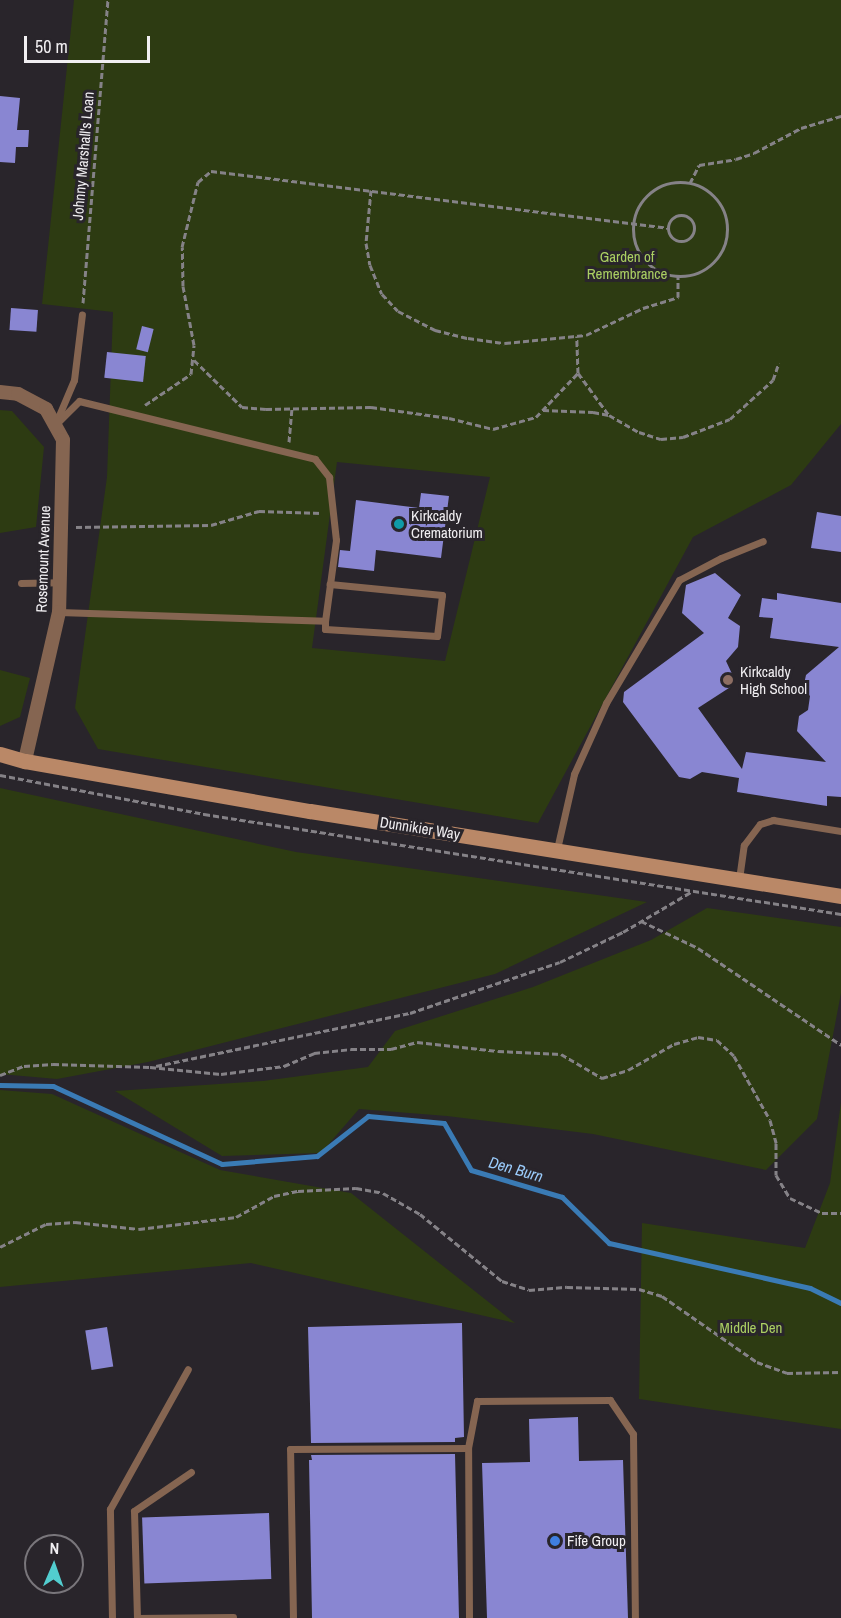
<!DOCTYPE html>
<style>
body{margin:0}
#map{position:relative;width:841px;height:1618px;overflow:hidden;background:#29252b;font-family:"Archivo Narrow",sans-serif}
div>[style]{position:absolute}
.green>*{inset:0;background:#2d3b12}
.stream>*{height:5px;margin:-2.5px;padding:0 2.5px;transform-origin:2.5px;border-radius:2.5px;background:#3a7bb5}
.building>*{inset:0;background:#8986d2;transform-origin:0 0}
.path>*{height:3px;margin-top:-1.5px;transform-origin:0;background:repeating-linear-gradient(90deg,#858287 0 6px,transparent 0 9px)}
.path>.ring{margin:-1.5px;padding:0;box-sizing:content-box;background:none;border:3px solid #858287;border-radius:50%}
.service>*{height:7px;margin:-3.5px;padding:0 3.5px;transform-origin:3.5px;border-radius:3.5px;background:#856551}
.minor>*{height:14px;margin:-7px;padding:0 7px;transform-origin:7px;border-radius:7px;background:#856551}
.secondary>*{height:15px;margin:-7.5px;padding:0 7.5px;transform-origin:7.5px;border-radius:7.5px;background:#ba8867}
.dots>*{width:16px;height:16px;translate:-50% -50%;box-sizing:border-box;border:3px solid #29252b;border-radius:50%}
span{translate:-50% -50%;white-space:nowrap;text-align:center;line-height:1.15;-webkit-text-stroke:6px #29252b;paint-order:stroke}
.street-label{font-size:15px;color:#f1eff2}
.park-label{font-size:15px;color:#aacf62}
.poi-label{font-size:15px;color:#f1eff2}
.left{translate:0 -50%;text-align:left}
.water-label{font-size:16px;color:#9bccfc;font-style:italic}
.north{position:absolute;left:24px;top:1534px;width:60px;height:60px;box-sizing:border-box;background:#29252b;border:2px solid #79767b;border-radius:50%;rotate:2deg;font-size:16px;font-weight:700;line-height:24px;text-align:center;color:#f1eff2}
.north::after{content:'';display:block;margin:auto;width:21px;height:27px;background:#52cdcf;clip-path:polygon(50% 0,100% 100%,50% 72%,0 100%)}
.scale{position:absolute;left:24px;top:36px;width:126px;height:27px;box-sizing:border-box;border:3px solid #f1eff2;border-top:0;padding-left:8px;font-size:18px;line-height:21px;white-space:nowrap;color:#f1eff2;-webkit-text-stroke:4px #29252b;paint-order:stroke}
</style>
<div id="map">
<div class="green">
<i style="clip-path:polygon(evenodd,74px 0,841px 0,841px 424px,791px 485px,693px 537px,538px 823px,98px 749px,75px 708px,107px 477px,113px 312px,42px 304px,74px 0,337px 462px,490px 477px,445px 661px,312px 648px,337px 462px)"></i>
<i style="clip-path:polygon(0 410px,12px 411px,44px 447px,36px 527px,0 533px)"></i>
<i style="clip-path:polygon(0 670px,30px 678px,20px 717px,0 726px)"></i>
<i style="clip-path:polygon(0 788px,296px 852px,647px 902px,495px 974px,148px 1062px,57px 1079px,0 1074px)"></i>
<i style="clip-path:polygon(707px 908px,841px 927px,841px 993px,817px 1119px,766px 1170px,593px 1134px,447px 1116px,359px 1109px,321px 1153px,222px 1156px,115px 1091px,263px 1081px,368px 1067px,395px 1031px,533px 987px,651px 940px)"></i>
<i style="clip-path:polygon(0 1090px,52px 1094px,220px 1170px,351px 1193px,515px 1323px,251px 1263px,0 1287px)"></i>
<i style="clip-path:polygon(841px 1102px,841px 1429px,639px 1399px,642px 1223px,805px 1248px,830px 1183px)"></i>
</div>
<div class="stream">
<i style="left:0;top:1085px;width:53px;rotate:1.1deg"></i>
<i style="left:53px;top:1086px;width:186px;rotate:24.8deg"></i>
<i style="left:222px;top:1164px;width:95px;rotate:-4.8deg"></i>
<i style="left:317px;top:1156px;width:65px;rotate:-38.1deg"></i>
<i style="left:368px;top:1116px;width:76px;rotate:5.3deg"></i>
<i style="left:444px;top:1123px;width:54px;rotate:60.1deg"></i>
<i style="left:471px;top:1170px;width:95px;rotate:16.5deg"></i>
<i style="left:562px;top:1197px;width:66px;rotate:44.4deg"></i>
<i style="left:609px;top:1243px;width:206px;rotate:12.6deg"></i>
<i style="left:810px;top:1288px;width:34px;rotate:26deg"></i>
</div>
<div class="building">
<i style="clip-path:polygon(0 96px,20px 98px,17px 130px,29px 130px,28px 147px,16px 147px,15px 163px,0 162px)"></i>
<i style="left:11px;top:308px;width:27px;height:22px;rotate:4deg"></i>
<i style="left:142px;top:326px;width:12px;height:24px;rotate:14deg"></i>
<i style="left:107px;top:352px;width:39px;height:26px;rotate:6deg"></i>
<i style="clip-path:polygon(421px 493px,449px 496px,441px 558px,376px 550px,374px 571px,338px 567px,340px 550px,350px 551px,356px 500px,419px 508px)"></i>
<i style="clip-path:polygon(817px 512px,841px 516px,841px 552px,811px 548px)"></i>
<i style="clip-path:polygon(715px 573px,741px 595px,728px 618px,740px 626px,738px 647px,726px 661px,733px 676px,732px 686px,698px 708px,742px 769px,746px 752px,826px 762px,797px 731px,799px 716px,808px 710px,810px 696px,803px 689px,806px 675px,839px 647px,770px 638px,773px 618px,759px 617px,762px 598px,777px 600px,777px 593px,841px 603px,841px 797px,827px 796px,827px 806px,737px 792px,739px 778px,702px 772px,690px 779px,679px 777px,623px 702px,624px 692px,704px 633px,682px 613px,686px 585px)"></i>
<i style="clip-path:polygon(462px 1323px,464px 1437px,455px 1438px,455px 1442px,311px 1443px,308px 1327px)"></i>
<i style="left:107px;top:1327px;width:40px;height:22px;rotate:81deg"></i>
<i style="clip-path:polygon(578px 1417px,579px 1461px,623px 1460px,628px 1618px,487px 1618px,482px 1463px,530px 1462px,529px 1419px)"></i>
<i style="clip-path:polygon(455px 1454px,459px 1618px,312px 1618px,309px 1460px,312px 1460px,311px 1455px)"></i>
<i style="left:269px;top:1513px;width:66px;height:127px;rotate:88deg"></i>
</div>
<div class="path">
<i class="ring" style="left:633px;top:182px;width:91px;height:91px"></i>
<i style="left:690px;top:183px;width:20px;rotate:-63deg"></i>
<i style="left:699px;top:165px;width:37px;rotate:-9deg"></i>
<i style="left:736px;top:159px;width:19px;rotate:-18deg"></i>
<i style="left:754px;top:153px;width:53px;rotate:-28deg"></i>
<i style="left:801px;top:128px;width:42px;rotate:-16.7deg"></i>
<i style="left:371px;top:190px;width:53px;rotate:95.4deg"></i>
<i style="left:366px;top:243px;width:22px;rotate:80deg"></i>
<i style="left:370px;top:265px;width:31px;rotate:68deg"></i>
<i style="left:382px;top:294px;width:23px;rotate:47deg"></i>
<i style="left:398px;top:311px;width:42px;rotate:27.2deg"></i>
<i style="left:435px;top:330px;width:34px;rotate:14deg"></i>
<i style="left:468px;top:338px;width:37px;rotate:8deg"></i>
<i style="left:505px;top:343px;width:81px;rotate:-5.6deg"></i>
<i style="left:586px;top:335px;width:63px;rotate:-25.3deg"></i>
<i style="left:643px;top:308px;width:37px;rotate:-17deg"></i>
<i style="left:678px;top:297px;width:21px;rotate:-90deg"></i>
<i class="ring" style="left:668px;top:215px;width:23px;height:23px"></i>
<i style="left:83px;top:303px;width:304px;rotate:-85.3deg"></i>
<i style="left:194px;top:360px;width:67px;rotate:44.4deg"></i>
<i style="left:242px;top:407px;width:24px;rotate:5deg"></i>
<i style="left:266px;top:409px;width:105px;rotate:-1.1deg"></i>
<i style="left:371px;top:407px;width:79px;rotate:8deg"></i>
<i style="left:449px;top:418px;width:45px;rotate:14deg"></i>
<i style="left:493px;top:429px;width:45px;rotate:-15.6deg"></i>
<i style="left:536px;top:417px;width:61px;rotate:-46.3deg"></i>
<i style="left:578px;top:373px;width:37px;rotate:-92deg"></i>
<i style="left:578px;top:373px;width:51px;rotate:53.8deg"></i>
<i style="left:145px;top:405px;width:55px;rotate:-34deg"></i>
<i style="left:191px;top:374px;width:29px;rotate:-84deg"></i>
<i style="left:194px;top:345px;width:60px;rotate:-100.6deg"></i>
<i style="left:183px;top:286px;width:39px;rotate:-91deg"></i>
<i style="left:182px;top:247px;width:67px;rotate:-76.2deg"></i>
<i style="left:198px;top:182px;width:17px;rotate:-40deg"></i>
<i style="left:211px;top:171px;width:460px;rotate:7.1deg"></i>
<i style="left:543px;top:410px;width:50px;rotate:2.3deg"></i>
<i style="left:593px;top:412px;width:16px;rotate:11deg"></i>
<i style="left:609px;top:415px;width:34px;rotate:30deg"></i>
<i style="left:639px;top:432px;width:23px;rotate:18deg"></i>
<i style="left:661px;top:439px;width:22px;rotate:-5deg"></i>
<i style="left:683px;top:437px;width:50px;rotate:-21deg"></i>
<i style="left:730px;top:419px;width:58px;rotate:-42.2deg"></i>
<i style="left:773px;top:380px;width:18px;rotate:-71deg"></i>
<i style="left:289px;top:442px;width:35px;rotate:-85deg"></i>
<i style="left:76px;top:527px;width:135px;rotate:-0.8deg"></i>
<i style="left:211px;top:525px;width:50px;rotate:-16.3deg"></i>
<i style="left:259px;top:511px;width:63px;rotate:1.8deg"></i>
<i style="left:0;top:775px;width:208px;rotate:10.8deg"></i>
<i style="left:204px;top:814px;width:645px;rotate:8.92deg"></i>
<i style="left:641px;top:921px;width:63px;rotate:25.3deg"></i>
<i style="left:698px;top:948px;width:173px;rotate:34.1deg"></i>
<i style="left:156px;top:1066px;width:259px;rotate:-11.8deg"></i>
<i style="left:410px;top:1013px;width:158px;rotate:-18.8deg"></i>
<i style="left:560px;top:962px;width:70px;rotate:-25.5deg"></i>
<i style="left:623px;top:932px;width:79px;rotate:-30.5deg"></i>
<i style="left:150px;top:1067px;width:71px;rotate:5.6deg"></i>
<i style="left:221px;top:1074px;width:64px;rotate:-7.2deg"></i>
<i style="left:284px;top:1066px;width:33px;rotate:-23deg"></i>
<i style="left:314px;top:1053px;width:37px;rotate:-6deg"></i>
<i style="left:351px;top:1049px;width:40px"></i>
<i style="left:391px;top:1049px;width:27px;rotate:-15deg"></i>
<i style="left:417px;top:1042px;width:81px;rotate:6.3deg"></i>
<i style="left:498px;top:1051px;width:63px;rotate:2.7deg"></i>
<i style="left:561px;top:1054px;width:48px;rotate:30.3deg"></i>
<i style="left:602px;top:1078px;width:27px;rotate:-17deg"></i>
<i style="left:628px;top:1070px;width:53px;rotate:-29.5deg"></i>
<i style="left:674px;top:1044px;width:25px;rotate:-16deg"></i>
<i style="left:698px;top:1037px;width:19px;rotate:9deg"></i>
<i style="left:717px;top:1040px;width:23px;rotate:43deg"></i>
<i style="left:734px;top:1056px;width:73px;rotate:60.6deg"></i>
<i style="left:770px;top:1120px;width:24px;rotate:75deg"></i>
<i style="left:776px;top:1143px;width:32px;rotate:90deg"></i>
<i style="left:776px;top:1175px;width:27px;rotate:59deg"></i>
<i style="left:790px;top:1198px;width:35px;rotate:25deg"></i>
<i style="left:822px;top:1213px;width:19px"></i>
<i style="left:0;top:1075px;width:26px;rotate:-21deg"></i>
<i style="left:24px;top:1066px;width:29px;rotate:-4deg"></i>
<i style="left:53px;top:1064px;width:97px;rotate:1.8deg"></i>
<i style="left:0;top:1247px;width:51px;rotate:-26.6deg"></i>
<i style="left:46px;top:1224px;width:29px;rotate:-4deg"></i>
<i style="left:75px;top:1222px;width:64px;rotate:6.2deg"></i>
<i style="left:139px;top:1229px;width:98px;rotate:-7.1deg"></i>
<i style="left:236px;top:1217px;width:43px;rotate:-28.9deg"></i>
<i style="left:274px;top:1196px;width:25px;rotate:-12deg"></i>
<i style="left:298px;top:1191px;width:58px;rotate:-3deg"></i>
<i style="left:356px;top:1188px;width:27px;rotate:10deg"></i>
<i style="left:383px;top:1193px;width:43px;rotate:29.6deg"></i>
<i style="left:420px;top:1214px;width:106px;rotate:39.3deg"></i>
<i style="left:502px;top:1281px;width:28px;rotate:18deg"></i>
<i style="left:529px;top:1290px;width:38px;rotate:-5deg"></i>
<i style="left:567px;top:1287px;width:72px;rotate:1.6deg"></i>
<i style="left:639px;top:1289px;width:24px;rotate:17deg"></i>
<i style="left:662px;top:1296px;width:116px;rotate:34.8deg"></i>
<i style="left:757px;top:1362px;width:32px;rotate:20deg"></i>
<i style="left:787px;top:1373px;width:54px;rotate:-1.1deg"></i>
</div>
<div class="service">
<i style="left:57px;top:420px;width:43px;rotate:-67deg"></i>
<i style="left:74px;top:380px;width:66px;rotate:-83.1deg"></i>
<i style="left:55px;top:425px;width:34px;rotate:-45deg"></i>
<i style="left:79px;top:401px;width:243px;rotate:13.8deg"></i>
<i style="left:315px;top:459px;width:23px;rotate:52deg"></i>
<i style="left:329px;top:477px;width:63px;rotate:83.7deg"></i>
<i style="left:336px;top:540px;width:82px;rotate:97.7deg"></i>
<i style="left:325px;top:621px;width:8px;rotate:90deg"></i>
<i style="left:325px;top:629px;width:112px;rotate:3.6deg"></i>
<i style="left:437px;top:636px;width:41px;rotate:-83deg"></i>
<i style="left:442px;top:595px;width:113px;rotate:-174.4deg"></i>
<i style="left:21px;top:583px;width:39px;rotate:-1deg"></i>
<i style="left:59px;top:612px;width:266px;rotate:1.9deg"></i>
<i style="left:557px;top:849px;width:77px;rotate:-77.2deg"></i>
<i style="left:574px;top:774px;width:78px;rotate:-65.7deg"></i>
<i style="left:606px;top:703px;width:143px;rotate:-59.3deg"></i>
<i style="left:679px;top:580px;width:47px;rotate:-27.6deg"></i>
<i style="left:721px;top:558px;width:45px;rotate:-22deg"></i>
<i style="left:739px;top:879px;width:34px;rotate:-82deg"></i>
<i style="left:744px;top:845px;width:26px;rotate:-53deg"></i>
<i style="left:760px;top:824px;width:14px;rotate:-17deg"></i>
<i style="left:773px;top:820px;width:69px;rotate:9.2deg"></i>
<i style="left:112px;top:1618px;width:109px;rotate:-91.1deg"></i>
<i style="left:110px;top:1509px;width:160px;rotate:-60.9deg"></i>
<i style="left:137px;top:1618px;width:107px;rotate:-91.6deg"></i>
<i style="left:134px;top:1511px;width:69px;rotate:-34.4deg"></i>
<i style="left:137px;top:1618px;width:96px;rotate:-0.6deg"></i>
<i style="left:293px;top:1618px;width:169px;rotate:-91deg"></i>
<i style="left:290px;top:1449px;width:178px;rotate:-0.3deg"></i>
<i style="left:469px;top:1618px;width:170px;rotate:-90.3deg"></i>
<i style="left:468px;top:1448px;width:48px;rotate:-79.2deg"></i>
<i style="left:477px;top:1401px;width:133px;rotate:-0.4deg"></i>
<i style="left:610px;top:1400px;width:41px;rotate:55.9deg"></i>
<i style="left:633px;top:1434px;width:184px;rotate:89.4deg"></i>
</div>
<div class="minor">
<i style="left:0;top:392px;width:18px;rotate:6deg"></i>
<i style="left:18px;top:394px;width:32px;rotate:28deg"></i>
<i style="left:46px;top:409px;width:35px;rotate:61deg"></i>
<i style="left:63px;top:440px;width:172px;rotate:91.3deg"></i>
<i style="left:59px;top:612px;width:153px;rotate:102.9deg"></i>
</div>
<div class="secondary">
<i style="left:0;top:754px;width:26px;rotate:16deg"></i>
<i style="left:25px;top:761px;width:289px;rotate:10deg"></i>
<i style="left:310px;top:811px;width:538px;rotate:9.09deg"></i>
</div>
<div class="dots">
<i style="left:399px;top:524px;background:#0f9aa8"></i>
<i style="left:728px;top:680px;background:#8d6e63"></i>
<i style="left:555px;top:1541px;background:#3f7fe0"></i>
</div>
<div class="street-label">
<span style="left:83px;top:156px;rotate:-85deg">Johnny Marshall's Loan</span>
<span style="left:43px;top:559px;rotate:-88deg">Rosemount Avenue</span>
<span style="left:420px;top:828px;rotate:9deg">Dunnikier Way</span>
</div>
<div class="park-label">
<span style="left:627px;top:265px">Garden of<br>Remembrance</span>
<span style="left:751px;top:1328px">Middle Den</span>
</div>
<div class="poi-label">
<span class="left" style="left:411px;top:524px">Kirkcaldy<br>Crematorium</span>
<span class="left" style="left:740px;top:680px">Kirkcaldy<br>High School</span>
<span class="left" style="left:567px;top:1541px">Fife Group</span>
</div>
<div class="water-label">
<span style="left:516px;top:1169px;rotate:16deg">Den Burn</span>
</div>
<div class="north">N</div>
<div class="scale">50 m</div>
</div>
